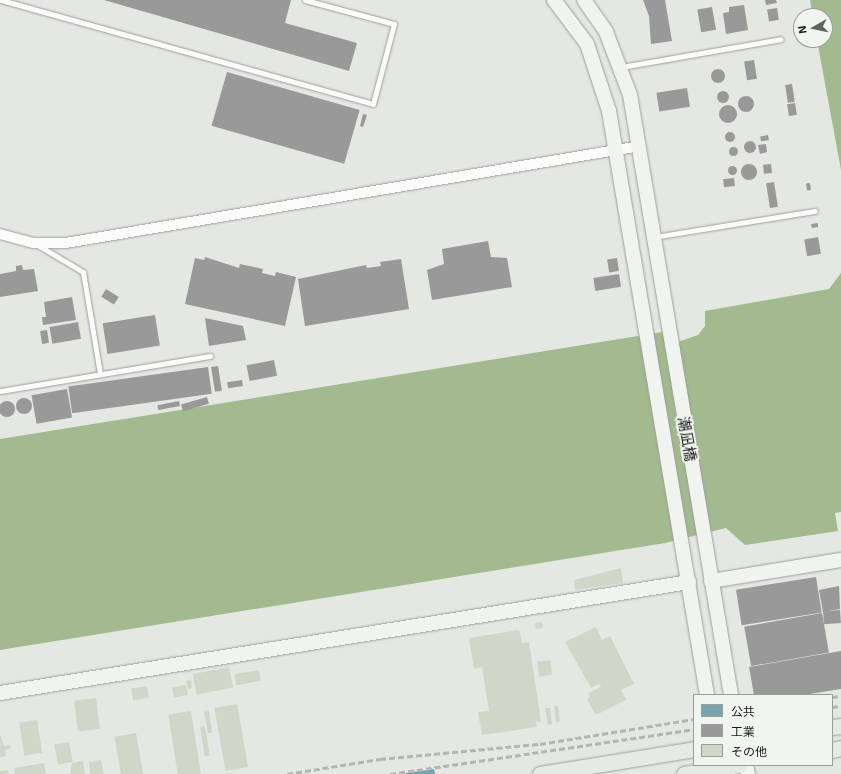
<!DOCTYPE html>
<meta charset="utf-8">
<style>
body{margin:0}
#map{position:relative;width:841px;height:774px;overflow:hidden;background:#e5e7e3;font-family:"Exo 2","Noto Sans JP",sans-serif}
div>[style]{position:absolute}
.water>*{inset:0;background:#a2ba8e}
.public>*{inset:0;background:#76a5af}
.industry>*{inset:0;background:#999;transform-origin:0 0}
.round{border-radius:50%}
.building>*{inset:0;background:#d0d7c9;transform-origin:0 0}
.roads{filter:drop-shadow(0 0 1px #9c9e9b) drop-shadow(0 0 1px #9c9e9b)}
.lane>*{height:5px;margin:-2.5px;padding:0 2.5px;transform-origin:2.5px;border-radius:2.5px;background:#fbfbfb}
.street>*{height:10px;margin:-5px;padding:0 5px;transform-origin:5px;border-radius:5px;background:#fbfbfb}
.secondary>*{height:14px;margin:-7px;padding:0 7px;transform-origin:7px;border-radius:7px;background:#f1f3ef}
.primary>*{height:15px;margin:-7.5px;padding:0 7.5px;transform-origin:7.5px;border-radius:7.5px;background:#e7eae4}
.rail>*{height:3px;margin-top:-1.5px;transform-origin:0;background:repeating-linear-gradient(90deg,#b5b6b4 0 6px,transparent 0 9px)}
span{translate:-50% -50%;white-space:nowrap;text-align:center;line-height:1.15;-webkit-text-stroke:4px #f1f5ef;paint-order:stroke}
.street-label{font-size:15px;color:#191a18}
.legend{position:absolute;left:693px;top:694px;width:140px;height:72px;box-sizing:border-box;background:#f1f5ef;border:1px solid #9b9d99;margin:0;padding:5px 7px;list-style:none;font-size:12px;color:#191a18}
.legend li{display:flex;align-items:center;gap:8px;height:20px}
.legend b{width:20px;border:1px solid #9b9d99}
.north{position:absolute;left:793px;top:8px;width:40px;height:40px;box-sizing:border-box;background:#f1f5ef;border:1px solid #9b9d99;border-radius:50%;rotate:261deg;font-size:11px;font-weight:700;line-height:16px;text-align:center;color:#191a18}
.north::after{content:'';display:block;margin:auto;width:14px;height:18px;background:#60625f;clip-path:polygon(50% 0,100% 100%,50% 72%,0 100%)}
</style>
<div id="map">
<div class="water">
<i style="clip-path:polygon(810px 0,841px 0,841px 170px,817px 40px,825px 40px,825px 16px,813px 16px)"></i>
<i style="clip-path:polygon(841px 273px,841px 512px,835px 513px,838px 531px,745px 545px,726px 528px,665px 543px,0 650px,0 439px,669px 331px,672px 344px,698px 335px,705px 326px,705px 311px,829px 289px)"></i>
</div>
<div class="public">
<i style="clip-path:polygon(434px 769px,435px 774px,406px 774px,406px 773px)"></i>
</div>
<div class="industry">
<i style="clip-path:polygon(104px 0,291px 0,285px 23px,357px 43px,349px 71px)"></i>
<i style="clip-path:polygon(643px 0,665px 0,672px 41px,651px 44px,649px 16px)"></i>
<i style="clip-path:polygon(765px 0,776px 0,777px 3px,766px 5px)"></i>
<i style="clip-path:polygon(744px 5px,748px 30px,726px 34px,723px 13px,729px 12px,729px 7px)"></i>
<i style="left:712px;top:7px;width:23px;height:15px;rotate:80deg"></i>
<i style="left:777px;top:8px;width:12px;height:10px;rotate:81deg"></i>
<i style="left:754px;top:60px;width:19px;height:10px;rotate:81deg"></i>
<i class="round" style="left:711px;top:69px;width:14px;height:14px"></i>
<i style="left:227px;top:72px;width:138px;height:56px;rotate:16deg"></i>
<i style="left:792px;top:84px;width:18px;height:7px;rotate:81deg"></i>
<i style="left:687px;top:88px;width:19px;height:31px;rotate:81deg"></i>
<i class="round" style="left:717px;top:91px;width:12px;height:12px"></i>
<i class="round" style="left:738px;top:96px;width:16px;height:16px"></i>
<i style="left:795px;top:103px;width:12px;height:8px;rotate:81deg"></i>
<i class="round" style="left:719px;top:105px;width:18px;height:18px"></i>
<i style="clip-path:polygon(363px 114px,367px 115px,363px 127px,360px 126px)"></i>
<i class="round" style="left:725px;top:132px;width:10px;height:10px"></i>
<i style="left:768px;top:135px;width:5px;height:8px;rotate:79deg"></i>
<i class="round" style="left:744px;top:141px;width:12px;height:12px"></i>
<i style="clip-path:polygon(766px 144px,767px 152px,760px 154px,758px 145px)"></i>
<i class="round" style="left:728.5px;top:146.5px;width:9px;height:9px"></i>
<i style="left:771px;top:164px;width:9px;height:8px;rotate:84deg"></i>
<i class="round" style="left:741px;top:164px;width:16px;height:16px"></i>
<i class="round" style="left:727.5px;top:165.5px;width:9px;height:9px"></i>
<i style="left:734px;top:178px;width:8px;height:11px;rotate:83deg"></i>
<i style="left:774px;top:182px;width:25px;height:8px;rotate:81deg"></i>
<i style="left:810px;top:183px;width:7px;height:4px;rotate:82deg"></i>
<i style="clip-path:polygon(818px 223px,818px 227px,812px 228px,811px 224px)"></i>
<i style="left:818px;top:237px;width:17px;height:14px;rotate:80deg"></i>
<i style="clip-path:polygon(488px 241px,491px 257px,507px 258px,512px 287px,432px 300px,427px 270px,444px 264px,442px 249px)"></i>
<i style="clip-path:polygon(205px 257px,239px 268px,240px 264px,263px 269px,262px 273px,275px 276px,276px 272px,296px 277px,285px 326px,185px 304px,195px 258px,204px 260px)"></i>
<i style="left:617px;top:258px;width:13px;height:10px;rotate:81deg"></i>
<i style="clip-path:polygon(401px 259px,409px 309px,305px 326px,298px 279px,366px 265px,367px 268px,381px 266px,380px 262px)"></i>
<i style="clip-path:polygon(22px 265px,23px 270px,34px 269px,38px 291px,0 297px,0 274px,16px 271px,16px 266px)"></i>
<i style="left:619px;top:274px;width:13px;height:26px;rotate:81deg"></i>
<i style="left:106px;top:289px;width:15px;height:9px;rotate:32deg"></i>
<i style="clip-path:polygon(72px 297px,76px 320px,43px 325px,42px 317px,46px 317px,44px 302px)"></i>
<i style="left:155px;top:315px;width:31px;height:53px;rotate:81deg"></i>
<i style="clip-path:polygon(205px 318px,243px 326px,246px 340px,209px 346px)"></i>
<i style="left:78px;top:322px;width:17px;height:29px;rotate:80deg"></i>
<i style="left:47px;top:330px;width:13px;height:7px;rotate:81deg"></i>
<i style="left:274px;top:360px;width:16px;height:28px;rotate:79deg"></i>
<i style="left:218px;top:366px;width:25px;height:7px;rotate:81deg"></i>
<i style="left:208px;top:367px;width:27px;height:141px;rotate:82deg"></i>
<i style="left:242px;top:380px;width:6px;height:15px;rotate:81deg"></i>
<i style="left:67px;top:389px;width:29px;height:36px;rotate:80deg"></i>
<i style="left:207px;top:397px;width:7px;height:27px;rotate:74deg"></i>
<i class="round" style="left:16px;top:398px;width:16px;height:16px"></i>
<i style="left:179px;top:401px;width:5px;height:22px;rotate:79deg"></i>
<i class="round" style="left:-1px;top:401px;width:16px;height:16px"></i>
<i style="left:816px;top:577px;width:36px;height:81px;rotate:81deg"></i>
<i style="clip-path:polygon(839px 586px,840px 609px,823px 612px,819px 590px)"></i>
<i style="left:840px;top:610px;width:13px;height:17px;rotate:86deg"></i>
<i style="left:822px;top:613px;width:40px;height:79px;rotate:80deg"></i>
<i style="clip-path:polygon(841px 651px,841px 689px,803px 695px,754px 695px,749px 667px)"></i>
</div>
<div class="building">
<i style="clip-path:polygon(621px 568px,623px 583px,575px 590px,574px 580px)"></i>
<i style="left:542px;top:622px;width:6px;height:7px;rotate:81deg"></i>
<i style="clip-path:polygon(596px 627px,602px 640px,610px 636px,634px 684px,621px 690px,626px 700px,598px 714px,594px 713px,587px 699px,590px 697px,588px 693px,601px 687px,599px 684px,591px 688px,565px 642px)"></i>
<i style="clip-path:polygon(519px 630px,522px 643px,529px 642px,541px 722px,536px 722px,537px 727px,482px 735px,478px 712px,489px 711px,482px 667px,474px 669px,469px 638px)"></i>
<i style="left:550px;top:660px;width:15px;height:13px;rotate:82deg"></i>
<i style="left:229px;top:667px;width:21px;height:37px;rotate:79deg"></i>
<i style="left:259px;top:670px;width:11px;height:25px;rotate:80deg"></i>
<i style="clip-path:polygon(191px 680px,192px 688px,188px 689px,186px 681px)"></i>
<i style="left:186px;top:685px;width:10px;height:14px;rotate:79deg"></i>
<i style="left:147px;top:686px;width:12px;height:16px;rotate:81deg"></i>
<i style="left:96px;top:698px;width:31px;height:22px;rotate:83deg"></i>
<i style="left:237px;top:704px;width:64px;height:23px;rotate:80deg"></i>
<i style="left:558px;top:706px;width:16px;height:4px;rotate:83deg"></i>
<i style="clip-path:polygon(545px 708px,550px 708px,552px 724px,548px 725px)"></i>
<i style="clip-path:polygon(209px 710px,212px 733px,208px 733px,204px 711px)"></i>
<i style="left:191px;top:711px;width:64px;height:23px;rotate:81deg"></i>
<i style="left:37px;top:720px;width:33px;height:18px;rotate:81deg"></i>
<i style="left:205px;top:726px;width:30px;height:5px;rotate:81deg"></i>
<i style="left:136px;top:733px;width:42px;height:22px;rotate:80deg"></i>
<i style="clip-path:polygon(0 735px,4px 746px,10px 745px,11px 749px,5px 750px,6px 756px,0 757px)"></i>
<i style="left:69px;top:742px;width:20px;height:15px;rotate:79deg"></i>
<i style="clip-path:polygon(101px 760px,104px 774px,90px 774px,89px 762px)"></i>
<i style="clip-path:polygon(83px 761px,85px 774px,70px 774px,72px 763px)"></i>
<i style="clip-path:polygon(44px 763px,46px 774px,15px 774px,14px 768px)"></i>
<i style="clip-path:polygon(8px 770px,9px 774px,0 774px,0 771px)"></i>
</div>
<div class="roads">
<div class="lane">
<i style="left:1px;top:0;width:386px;rotate:15.6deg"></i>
<i style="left:373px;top:104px;width:83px;rotate:-75.3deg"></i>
<i style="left:394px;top:24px;width:92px;rotate:-164.9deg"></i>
<i style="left:621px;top:67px;width:162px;rotate:-9.9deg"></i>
<i style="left:654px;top:237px;width:163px;rotate:-9.2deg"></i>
<i style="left:36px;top:244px;width:55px;rotate:30.8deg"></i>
<i style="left:83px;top:272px;width:103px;rotate:80.5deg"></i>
<i style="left:0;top:391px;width:213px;rotate:-9.5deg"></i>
</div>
<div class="street">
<i style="left:0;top:234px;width:34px;rotate:15deg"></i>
<i style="left:33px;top:243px;width:33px"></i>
<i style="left:66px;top:243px;width:582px;rotate:-9.59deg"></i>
</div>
<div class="secondary">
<i style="left:554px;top:0;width:55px;rotate:53.1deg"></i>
<i style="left:587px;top:44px;width:71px;rotate:71.8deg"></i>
<i style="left:609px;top:111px;width:592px;rotate:80.47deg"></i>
<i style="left:584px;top:0;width:39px;rotate:55deg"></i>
<i style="left:606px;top:32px;width:67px;rotate:69.1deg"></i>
<i style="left:630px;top:95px;width:608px;rotate:80.44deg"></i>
<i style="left:711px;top:581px;width:132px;rotate:-9.2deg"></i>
<i style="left:0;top:693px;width:698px;rotate:-9.15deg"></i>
<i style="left:746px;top:765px;width:9px;rotate:77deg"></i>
</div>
<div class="primary">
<i style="left:832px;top:727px;width:9px;rotate:-6deg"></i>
<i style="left:832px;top:750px;width:9px;rotate:-13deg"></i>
<i style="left:540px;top:774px;width:156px;rotate:-9.2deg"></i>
<i style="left:684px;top:774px;width:56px;rotate:-9.3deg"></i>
</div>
</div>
<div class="rail">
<i style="left:832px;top:697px;width:9px;rotate:-6deg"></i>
<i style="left:832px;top:707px;width:9px;rotate:-6deg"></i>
<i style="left:287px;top:774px;width:94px;rotate:-9.2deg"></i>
<i style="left:380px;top:759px;width:161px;rotate:-5.4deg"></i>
<i style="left:540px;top:744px;width:156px;rotate:-9.2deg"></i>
<i style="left:390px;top:774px;width:307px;rotate:-8.4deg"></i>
</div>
<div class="street-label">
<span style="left:687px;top:439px;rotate:80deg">潮凪橋</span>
</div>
<ul class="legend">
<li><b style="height:11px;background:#76a5af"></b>公共</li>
<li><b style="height:11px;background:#999"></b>工業</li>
<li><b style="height:11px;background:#d0d7c9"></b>その他</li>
</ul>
<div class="north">N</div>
</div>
